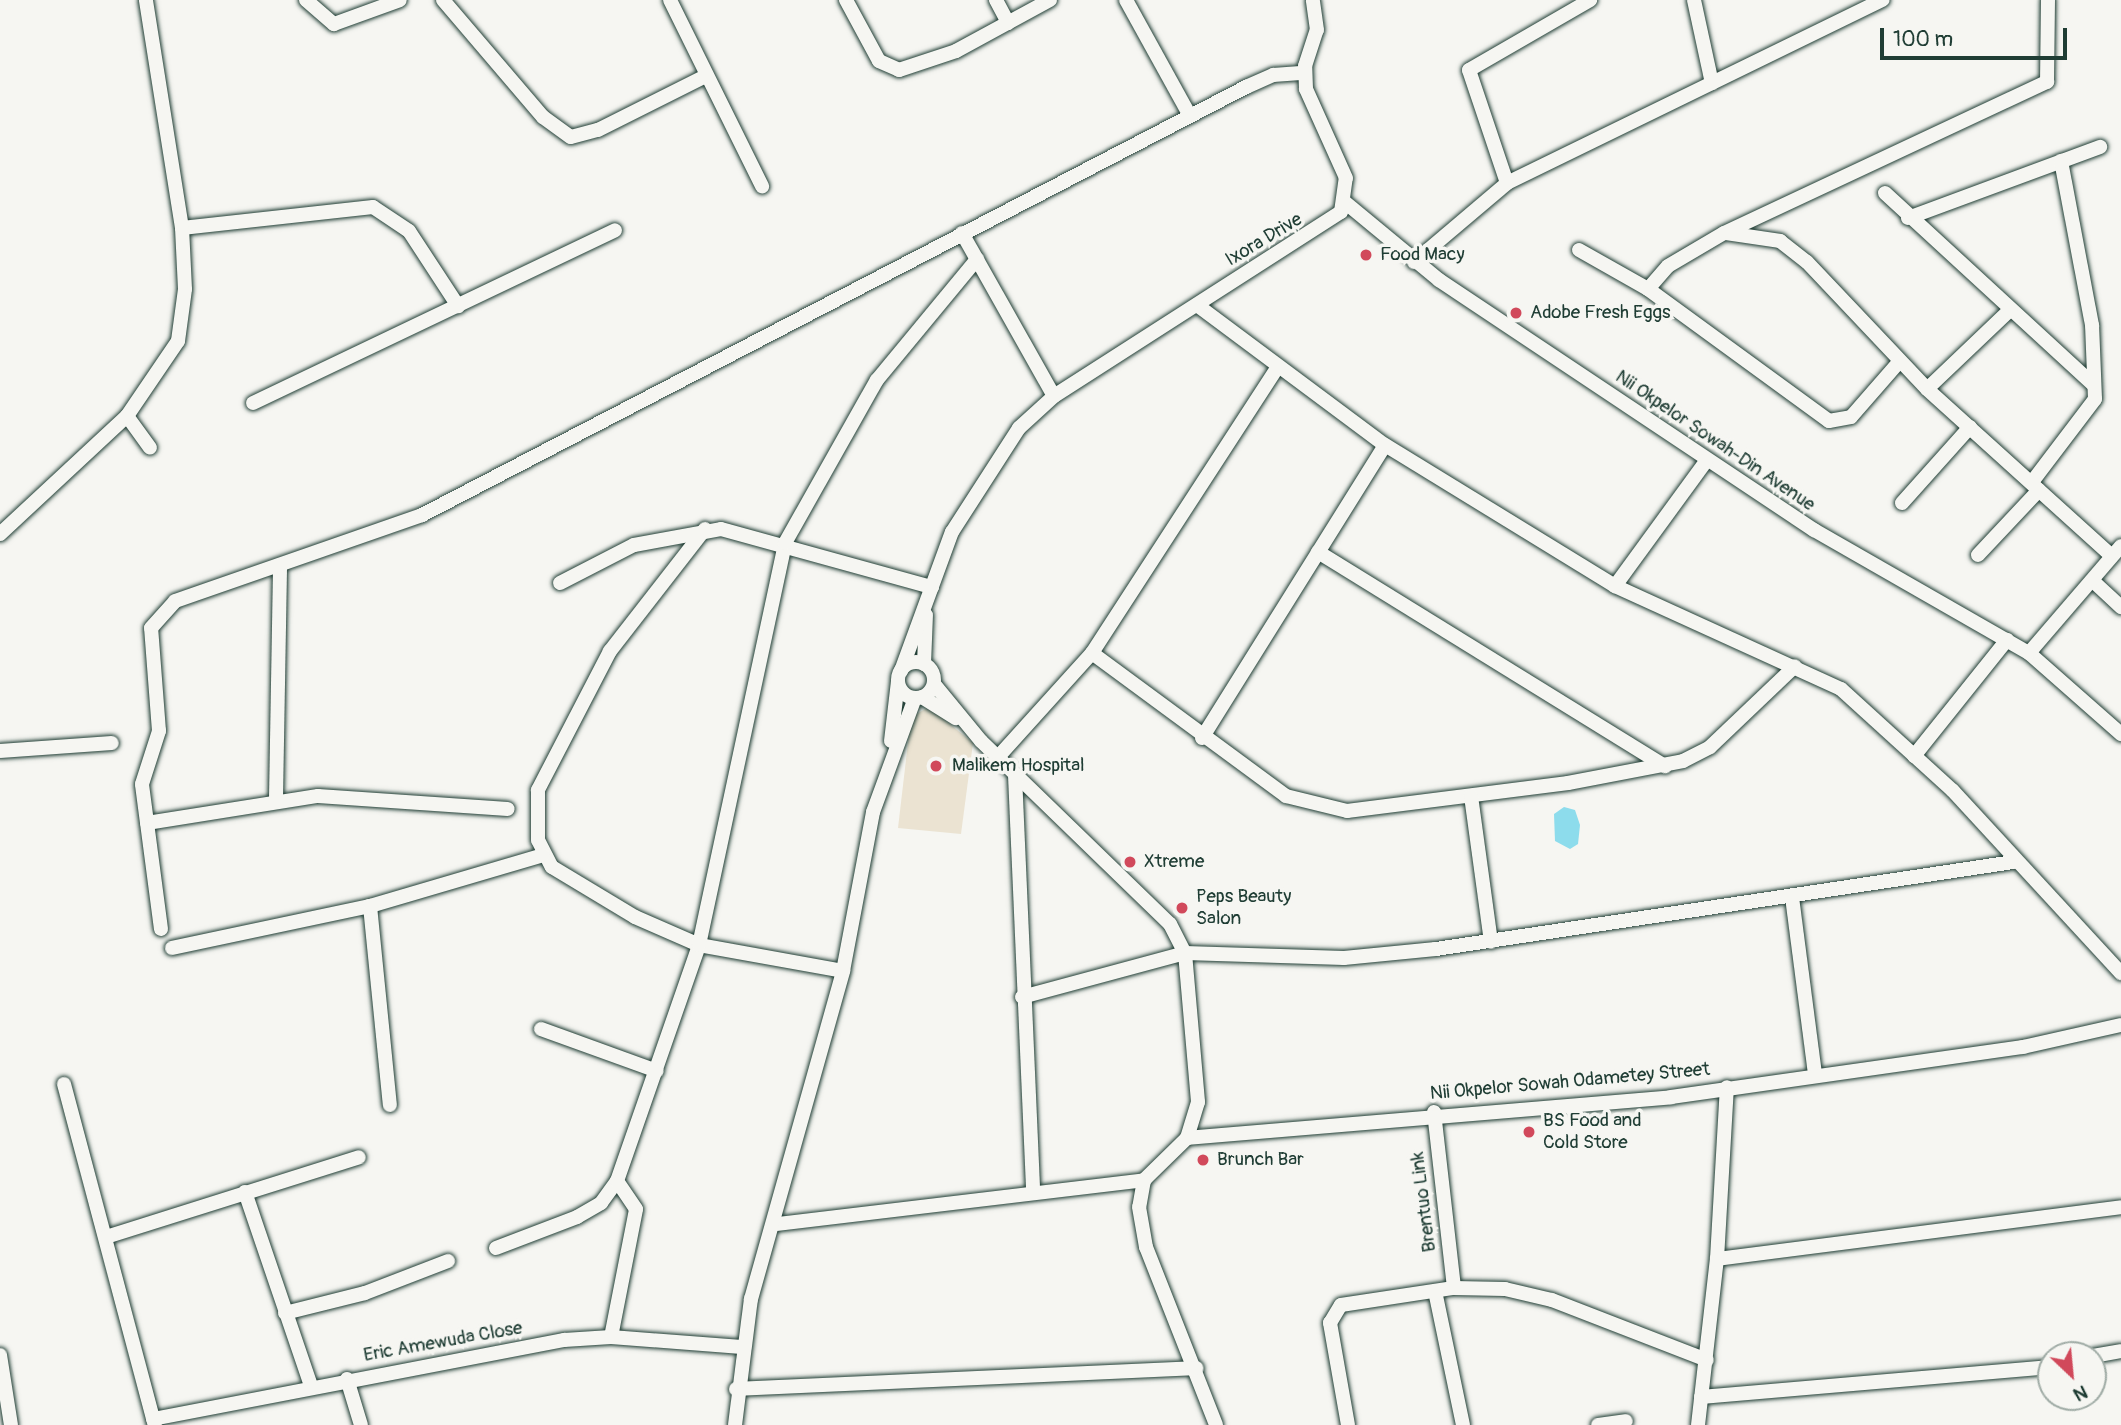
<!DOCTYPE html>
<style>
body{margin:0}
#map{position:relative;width:2121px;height:1425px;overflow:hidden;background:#f6f6f2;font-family:Pangolin,sans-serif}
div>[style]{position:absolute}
.built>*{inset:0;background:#ebe3d2}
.water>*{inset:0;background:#8ddcec}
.roads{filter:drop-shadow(0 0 2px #1f3d34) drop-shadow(0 0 2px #1f3d34)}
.minor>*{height:14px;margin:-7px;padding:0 7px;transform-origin:7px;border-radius:7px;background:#f6f6f2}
.minor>.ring{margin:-7px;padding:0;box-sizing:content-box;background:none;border:14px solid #f6f6f2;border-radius:50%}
.dots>*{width:19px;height:19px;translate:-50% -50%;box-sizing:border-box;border:4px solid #f6f6f2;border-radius:50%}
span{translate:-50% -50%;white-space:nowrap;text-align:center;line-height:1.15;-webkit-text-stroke:7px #f6f6f2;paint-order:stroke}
.street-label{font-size:19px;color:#1f3d34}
.poi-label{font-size:19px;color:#1f3d34}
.left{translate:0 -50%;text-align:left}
.north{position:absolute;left:2037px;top:1341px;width:70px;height:70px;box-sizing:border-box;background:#f6f6f2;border:2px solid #a0aca6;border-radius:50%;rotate:154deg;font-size:19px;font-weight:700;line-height:28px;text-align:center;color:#1f3d34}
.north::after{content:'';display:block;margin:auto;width:24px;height:32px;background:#d1495b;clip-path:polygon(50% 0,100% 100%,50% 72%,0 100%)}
.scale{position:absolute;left:1880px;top:28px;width:187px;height:32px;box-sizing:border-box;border:4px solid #1f3d34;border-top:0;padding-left:9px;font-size:21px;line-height:24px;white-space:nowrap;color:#1f3d34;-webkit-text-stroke:5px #f6f6f2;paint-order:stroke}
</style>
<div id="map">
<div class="built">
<i style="clip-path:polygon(929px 707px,973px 743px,961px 834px,898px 828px,911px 717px)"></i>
</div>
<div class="water">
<i style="clip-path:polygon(1564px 807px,1575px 810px,1580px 825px,1578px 844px,1570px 849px,1555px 841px,1554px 814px)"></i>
</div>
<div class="roads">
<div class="minor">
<i style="left:306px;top:0;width:37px;rotate:41deg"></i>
<i style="left:334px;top:24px;width:70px;rotate:-20deg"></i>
<i style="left:443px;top:0;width:154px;rotate:49.5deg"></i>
<i style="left:543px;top:117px;width:34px;rotate:36deg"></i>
<i style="left:571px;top:137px;width:28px;rotate:-15deg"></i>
<i style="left:598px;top:130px;width:121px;rotate:-26.6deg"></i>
<i style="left:670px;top:0;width:208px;rotate:63.7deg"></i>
<i style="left:846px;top:0;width:69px;rotate:61.6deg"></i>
<i style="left:879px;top:61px;width:22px;rotate:24deg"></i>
<i style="left:899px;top:70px;width:60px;rotate:-18.4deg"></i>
<i style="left:956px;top:51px;width:107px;rotate:-28.5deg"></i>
<i style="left:996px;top:0;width:26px;rotate:62deg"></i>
<i style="left:1126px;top:0;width:132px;rotate:61.1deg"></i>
<i style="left:1694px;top:0;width:85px;rotate:77.8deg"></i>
<i style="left:1507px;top:183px;width:119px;rotate:-108.6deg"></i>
<i style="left:1469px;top:70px;width:140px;rotate:-30deg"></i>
<i style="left:1885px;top:193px;width:284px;rotate:42.6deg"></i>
<i style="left:1346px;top:203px;width:121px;rotate:39.6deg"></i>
<i style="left:1439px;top:280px;width:451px;rotate:33.7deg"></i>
<i style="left:1814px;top:530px;width:248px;rotate:29.8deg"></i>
<i style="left:2029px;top:653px;width:123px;rotate:41.4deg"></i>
<i style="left:1908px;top:218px;width:205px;rotate:-20.3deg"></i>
<i style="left:182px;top:228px;width:192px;rotate:-6.3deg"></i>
<i style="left:373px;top:207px;width:43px;rotate:33.7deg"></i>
<i style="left:409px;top:231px;width:90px;rotate:56.8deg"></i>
<i style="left:962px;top:233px;width:187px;rotate:60.6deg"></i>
<i style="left:1726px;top:233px;width:55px;rotate:8.4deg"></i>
<i style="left:1780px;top:241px;width:34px;rotate:38deg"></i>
<i style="left:1807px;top:262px;width:175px;rotate:46.6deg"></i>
<i style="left:1927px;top:389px;width:249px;rotate:42.1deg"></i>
<i style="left:1579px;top:250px;width:79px;rotate:29.5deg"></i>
<i style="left:1648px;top:289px;width:224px;rotate:36.1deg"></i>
<i style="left:1829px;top:421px;width:22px;rotate:-10deg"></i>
<i style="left:1851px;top:417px;width:73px;rotate:-48.9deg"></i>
<i style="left:1414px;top:262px;width:122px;rotate:-40.3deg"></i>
<i style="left:1507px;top:183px;width:418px;rotate:-26deg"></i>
<i style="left:1648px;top:289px;width:30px;rotate:-49deg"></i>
<i style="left:1668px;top:266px;width:65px;rotate:-30.5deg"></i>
<i style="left:1724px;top:233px;width:357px;rotate:-25.1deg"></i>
<i style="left:2047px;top:82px;width:82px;rotate:-89.3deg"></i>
<i style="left:1197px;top:305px;width:234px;rotate:36.7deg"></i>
<i style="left:1385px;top:445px;width:270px;rotate:31.5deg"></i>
<i style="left:1615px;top:586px;width:248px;rotate:24.5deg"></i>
<i style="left:1841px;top:689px;width:151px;rotate:42.3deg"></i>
<i style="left:1953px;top:791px;width:248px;rotate:47.3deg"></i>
<i style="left:1927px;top:389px;width:115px;rotate:-43.6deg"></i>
<i style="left:253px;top:403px;width:401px;rotate:-25.5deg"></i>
<i style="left:127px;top:416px;width:39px;rotate:54deg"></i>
<i style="left:2032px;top:482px;width:104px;rotate:-52.8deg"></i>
<i style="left:2095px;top:399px;width:74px;rotate:-92.3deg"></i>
<i style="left:2092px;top:325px;width:167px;rotate:-100.7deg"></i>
<i style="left:1902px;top:503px;width:102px;rotate:-48.2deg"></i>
<i style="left:705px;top:529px;width:155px;rotate:127.9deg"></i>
<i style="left:610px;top:651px;width:157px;rotate:117.4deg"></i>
<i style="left:538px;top:790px;width:50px;rotate:90deg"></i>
<i style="left:538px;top:840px;width:30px;rotate:63deg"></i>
<i style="left:552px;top:867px;width:97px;rotate:31.1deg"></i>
<i style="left:635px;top:917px;width:70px;rotate:23.6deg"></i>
<i style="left:699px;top:945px;width:146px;rotate:10.2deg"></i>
<i style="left:0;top:534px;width:173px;rotate:-42.9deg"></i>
<i style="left:127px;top:416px;width:91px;rotate:-55.8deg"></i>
<i style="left:178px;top:341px;width:52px;rotate:-82.3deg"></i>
<i style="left:185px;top:289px;width:61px;rotate:-92.8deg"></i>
<i style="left:182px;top:228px;width:231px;rotate:-99deg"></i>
<i style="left:1318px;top:552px;width:408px;rotate:31.7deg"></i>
<i style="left:1978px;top:555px;width:89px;rotate:-46.8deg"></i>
<i style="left:2094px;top:582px;width:37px;rotate:43deg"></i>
<i style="left:560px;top:583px;width:83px;rotate:-27.2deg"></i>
<i style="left:634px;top:545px;width:88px;rotate:-10.4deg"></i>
<i style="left:721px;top:529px;width:219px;rotate:15.4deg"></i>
<i style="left:1615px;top:586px;width:156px;rotate:-53.9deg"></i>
<i style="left:1092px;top:653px;width:241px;rotate:36.4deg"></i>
<i style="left:1286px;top:796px;width:63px;rotate:13.8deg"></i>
<i style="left:1347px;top:811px;width:223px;rotate:-7.2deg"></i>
<i style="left:1568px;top:783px;width:117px;rotate:-10.8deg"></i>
<i style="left:1683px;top:761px;width:30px;rotate:-27deg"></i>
<i style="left:1710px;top:747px;width:117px;rotate:-43.6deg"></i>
<i style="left:2029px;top:653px;width:141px;rotate:-49.3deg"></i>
<i class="ring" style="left:898px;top:662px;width:22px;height:22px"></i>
<i style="left:924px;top:664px;width:49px;rotate:-87.7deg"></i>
<i style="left:901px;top:671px;width:148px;rotate:-69.9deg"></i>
<i style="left:952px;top:532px;width:124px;rotate:-57.2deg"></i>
<i style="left:1019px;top:428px;width:47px;rotate:-42.4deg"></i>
<i style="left:1054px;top:396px;width:341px;rotate:-32.7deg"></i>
<i style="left:1341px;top:212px;width:34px;rotate:-82deg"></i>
<i style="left:1346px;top:178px;width:98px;rotate:-114.2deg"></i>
<i style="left:1306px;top:89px;width:23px;rotate:-92deg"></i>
<i style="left:1305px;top:66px;width:38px;rotate:-72deg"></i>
<i style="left:1317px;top:30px;width:30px;rotate:-98deg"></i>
<i style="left:934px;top:684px;width:74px;rotate:50.5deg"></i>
<i style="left:981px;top:741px;width:263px;rotate:44.1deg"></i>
<i style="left:1170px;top:924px;width:33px;rotate:63deg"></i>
<i style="left:1185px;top:953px;width:150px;rotate:85deg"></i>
<i style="left:1198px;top:1102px;width:38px;rotate:107deg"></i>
<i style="left:1187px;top:1138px;width:60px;rotate:135.7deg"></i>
<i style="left:1144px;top:1180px;width:27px;rotate:100deg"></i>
<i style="left:1139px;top:1207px;width:41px;rotate:80.1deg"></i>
<i style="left:1146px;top:1247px;width:191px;rotate:68.5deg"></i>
<i style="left:922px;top:697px;width:40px;rotate:32deg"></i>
<i style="left:1202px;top:738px;width:345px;rotate:-58deg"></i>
<i style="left:891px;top:741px;width:60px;rotate:-83.3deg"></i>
<i style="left:0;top:751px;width:112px;rotate:-4.1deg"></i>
<i style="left:1914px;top:756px;width:149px;rotate:-51.3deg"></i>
<i style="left:998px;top:757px;width:140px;rotate:-47.9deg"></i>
<i style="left:1092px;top:653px;width:341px;rotate:-57deg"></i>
<i style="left:1015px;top:775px;width:417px;rotate:87.5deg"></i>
<i style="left:1471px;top:796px;width:147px;rotate:82.2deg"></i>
<i style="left:276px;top:798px;width:233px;rotate:-89deg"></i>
<i style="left:147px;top:823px;width:173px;rotate:-9deg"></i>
<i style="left:318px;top:796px;width:190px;rotate:3.9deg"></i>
<i style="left:1792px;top:897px;width:179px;rotate:82.6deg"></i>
<i style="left:370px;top:906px;width:200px;rotate:84.3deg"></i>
<i style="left:161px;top:929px;width:146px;rotate:-97.5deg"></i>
<i style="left:142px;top:784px;width:56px;rotate:-72.2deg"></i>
<i style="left:159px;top:731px;width:103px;rotate:-94.4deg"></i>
<i style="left:151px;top:628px;width:36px;rotate:-48deg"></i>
<i style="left:175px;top:601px;width:262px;rotate:-19.2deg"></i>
<i style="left:422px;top:515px;width:929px;rotate:-27.45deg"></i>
<i style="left:1246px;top:87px;width:30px;rotate:-24deg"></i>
<i style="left:1273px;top:75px;width:31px;rotate:-4deg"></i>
<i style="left:172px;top:948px;width:202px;rotate:-12deg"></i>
<i style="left:370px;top:906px;width:180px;rotate:-16.4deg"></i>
<i style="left:1022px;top:997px;width:169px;rotate:-15.1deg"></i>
<i style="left:1185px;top:953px;width:159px;rotate:1.8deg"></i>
<i style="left:1344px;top:958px;width:92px;rotate:-5.6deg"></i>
<i style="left:1436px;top:949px;width:584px;rotate:-8.57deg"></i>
<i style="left:541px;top:1029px;width:123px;rotate:19.9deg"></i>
<i style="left:64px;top:1084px;width:353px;rotate:75.1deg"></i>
<i style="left:1434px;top:1112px;width:177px;rotate:83.5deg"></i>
<i style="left:1187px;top:1138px;width:486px;rotate:-4.8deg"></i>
<i style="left:1671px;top:1097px;width:356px;rotate:-8.1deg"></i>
<i style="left:2023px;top:1047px;width:100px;rotate:-12.7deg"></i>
<i style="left:245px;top:1192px;width:205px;rotate:71.2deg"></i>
<i style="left:777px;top:1224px;width:370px;rotate:-6.8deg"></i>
<i style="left:106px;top:1237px;width:265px;rotate:-17.5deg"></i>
<i style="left:496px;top:1248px;width:87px;rotate:-20.9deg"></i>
<i style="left:577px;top:1217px;width:28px;rotate:-30deg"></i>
<i style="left:601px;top:1203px;width:27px;rotate:-54deg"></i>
<i style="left:617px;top:1181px;width:250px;rotate:-70.8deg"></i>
<i style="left:699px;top:945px;width:411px;rotate:-77.9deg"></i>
<i style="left:785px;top:543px;width:187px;rotate:-60.6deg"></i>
<i style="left:877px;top:380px;width:157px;rotate:-50.4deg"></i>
<i style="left:1717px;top:1259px;width:407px;rotate:-7.3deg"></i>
<i style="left:1435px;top:1291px;width:137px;rotate:78.2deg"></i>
<i style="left:285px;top:1313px;width:82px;rotate:-14deg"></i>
<i style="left:365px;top:1293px;width:89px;rotate:-21.1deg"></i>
<i style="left:611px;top:1337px;width:130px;rotate:-78.9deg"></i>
<i style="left:636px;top:1209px;width:34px;rotate:-124deg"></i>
<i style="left:0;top:1355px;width:71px;rotate:81.1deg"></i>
<i style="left:2093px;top:1356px;width:28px;rotate:-10deg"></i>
<i style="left:347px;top:1379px;width:48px;rotate:73.1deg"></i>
<i style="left:736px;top:1389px;width:461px;rotate:-2.6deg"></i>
<i style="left:1701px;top:1397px;width:351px;rotate:-4.9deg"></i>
<i style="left:153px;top:1419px;width:419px;rotate:-10.9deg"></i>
<i style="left:564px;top:1340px;width:47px;rotate:-3.7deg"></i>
<i style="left:611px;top:1337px;width:131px;rotate:4.4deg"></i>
<i style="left:735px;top:1425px;width:127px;rotate:-82.8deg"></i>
<i style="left:751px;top:1299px;width:341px;rotate:-74.3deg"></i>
<i style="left:843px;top:971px;width:162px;rotate:-79.3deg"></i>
<i style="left:873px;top:812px;width:121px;rotate:-69.8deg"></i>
<i style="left:1348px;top:1425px;width:104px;rotate:-100deg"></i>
<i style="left:1330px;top:1323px;width:21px;rotate:-59deg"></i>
<i style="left:1341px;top:1305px;width:114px;rotate:-8.6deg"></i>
<i style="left:1454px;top:1288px;width:51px;rotate:1.1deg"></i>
<i style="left:1505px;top:1289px;width:48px;rotate:13.2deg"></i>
<i style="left:1552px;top:1300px;width:166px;rotate:21.2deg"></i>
<i style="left:1598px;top:1425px;width:28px;rotate:-8deg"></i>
<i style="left:1698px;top:1425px;width:167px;rotate:-83.5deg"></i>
<i style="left:1717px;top:1259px;width:172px;rotate:-86.7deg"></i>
</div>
</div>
<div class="dots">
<i style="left:1366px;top:255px;background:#d1495b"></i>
<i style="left:1516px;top:313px;background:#d1495b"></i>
<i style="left:936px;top:766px;background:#d1495b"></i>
<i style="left:1130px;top:862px;background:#d1495b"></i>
<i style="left:1182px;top:908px;background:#d1495b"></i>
<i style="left:1529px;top:1132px;background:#d1495b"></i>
<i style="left:1203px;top:1160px;background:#d1495b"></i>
</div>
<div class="street-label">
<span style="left:1264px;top:240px;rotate:-31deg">Ixora Drive</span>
<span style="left:1715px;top:441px;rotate:34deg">Nii Okpelor Sowah-Din Avenue</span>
<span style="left:1570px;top:1082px;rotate:-5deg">Nii Okpelor Sowah Odametey Street</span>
<span style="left:1424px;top:1202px;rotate:-97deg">Brentuo Link</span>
<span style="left:443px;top:1342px;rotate:-10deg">Eric Amewuda Close</span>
</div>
<div class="poi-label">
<span class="left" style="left:1380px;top:255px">Food Macy</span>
<span class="left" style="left:1530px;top:313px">Adobe Fresh Eggs</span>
<span class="left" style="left:952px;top:766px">Malikem Hospital</span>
<span class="left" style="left:1144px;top:862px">Xtreme</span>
<span class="left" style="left:1196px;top:908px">Peps Beauty<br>Salon</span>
<span class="left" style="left:1543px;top:1132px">BS Food and<br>Cold Store</span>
<span class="left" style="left:1217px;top:1160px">Brunch Bar</span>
</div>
<div class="north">N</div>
<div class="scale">100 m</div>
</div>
